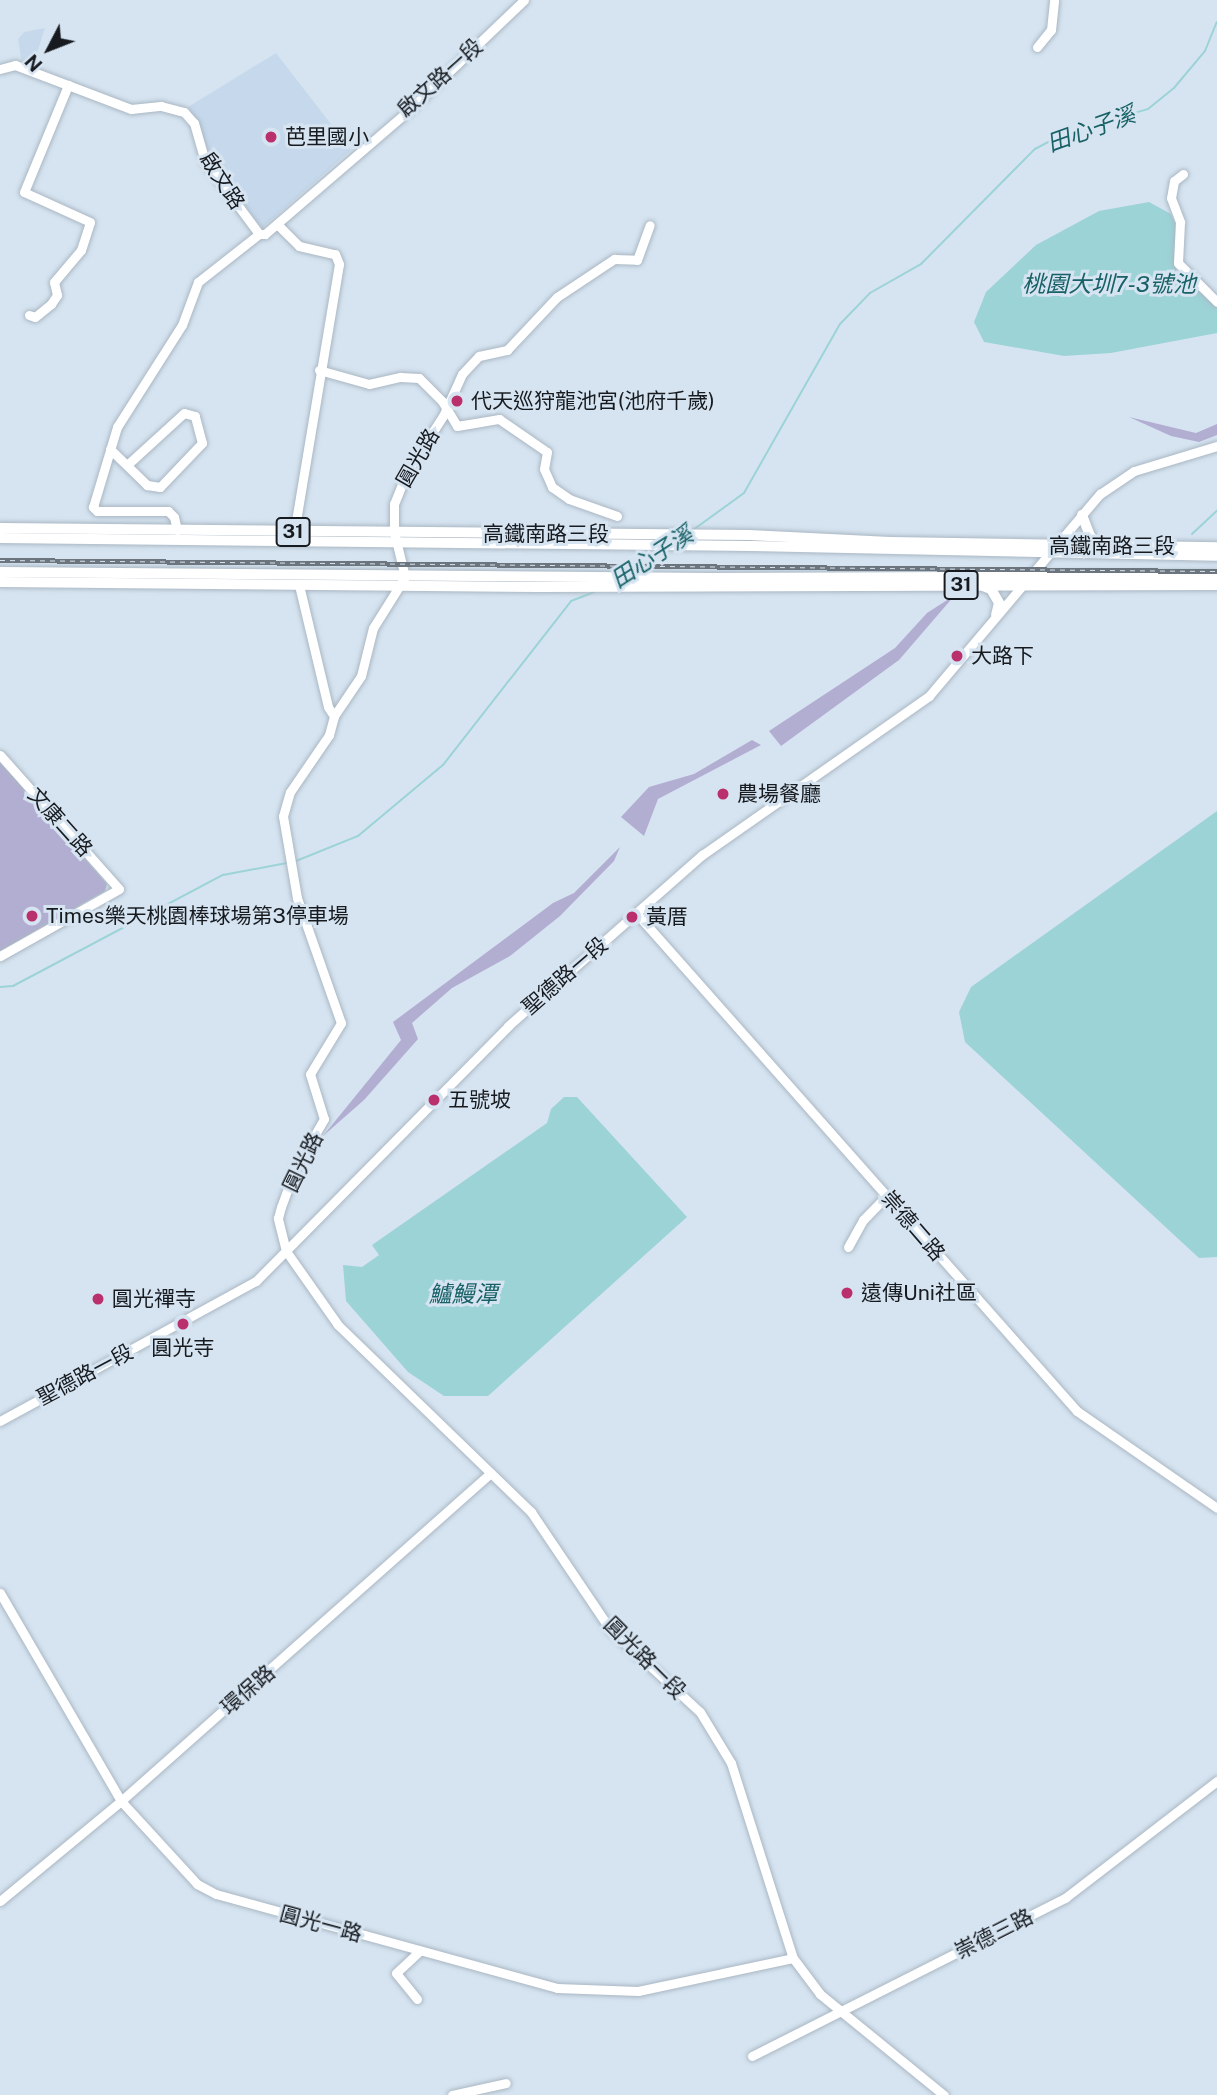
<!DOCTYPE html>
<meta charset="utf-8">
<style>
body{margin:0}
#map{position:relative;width:1217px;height:2095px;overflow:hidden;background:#d6e4f1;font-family:"Public Sans","Noto Sans TC",sans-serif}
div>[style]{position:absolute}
.built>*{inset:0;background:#c6d9ec}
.green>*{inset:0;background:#b2aed2}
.water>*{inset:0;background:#9cd3d7}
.stream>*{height:2px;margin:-1px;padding:0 1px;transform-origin:1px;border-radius:1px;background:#9cd3d7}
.roads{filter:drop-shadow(0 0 2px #aab7c3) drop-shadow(0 0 2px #aab7c3)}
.minor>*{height:9px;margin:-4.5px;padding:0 4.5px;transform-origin:4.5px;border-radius:4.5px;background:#fff}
.major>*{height:10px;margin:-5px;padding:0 5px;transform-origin:5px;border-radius:5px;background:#fff}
.rail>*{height:4.5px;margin-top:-2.25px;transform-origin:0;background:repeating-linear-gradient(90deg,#d6e4f1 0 5px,#6c757d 0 10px);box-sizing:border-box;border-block:2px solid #6c757d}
.dots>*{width:19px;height:19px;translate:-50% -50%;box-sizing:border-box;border:4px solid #d6e4f1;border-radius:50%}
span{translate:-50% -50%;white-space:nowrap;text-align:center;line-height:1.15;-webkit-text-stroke:6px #d6e4f1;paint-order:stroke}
.shield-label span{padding:2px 5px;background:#d6e4f1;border:2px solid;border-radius:5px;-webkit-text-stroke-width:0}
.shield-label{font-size:19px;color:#171b20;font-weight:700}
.street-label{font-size:21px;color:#171b20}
.poi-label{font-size:21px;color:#171b20}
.left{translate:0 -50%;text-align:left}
.water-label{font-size:23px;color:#186167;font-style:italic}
.north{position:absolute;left:14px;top:14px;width:70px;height:70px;-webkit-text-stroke:5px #d6e4f1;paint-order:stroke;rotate:228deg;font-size:19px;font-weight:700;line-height:28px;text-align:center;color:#171b20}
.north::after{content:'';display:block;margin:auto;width:24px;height:32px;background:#171b20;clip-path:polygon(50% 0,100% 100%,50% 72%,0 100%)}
</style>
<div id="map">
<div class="built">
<i style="clip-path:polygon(45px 28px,34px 62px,29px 67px,22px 64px,18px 39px,24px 32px)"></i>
<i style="clip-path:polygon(276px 53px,351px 150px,262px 228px,206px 153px,199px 124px,188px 107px)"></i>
</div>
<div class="green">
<i style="clip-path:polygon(1129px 417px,1196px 433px,1217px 424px,1217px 435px,1199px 442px,1171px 436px)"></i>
<i style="clip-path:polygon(955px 595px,899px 660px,781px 746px,769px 731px,895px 648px,927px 613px)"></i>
<i style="clip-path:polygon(752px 740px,761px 745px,658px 799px,644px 836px,621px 817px,649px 787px,694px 774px)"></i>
<i style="clip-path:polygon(0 761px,107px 884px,105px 891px,0 951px)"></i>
<i style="clip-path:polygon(620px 847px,614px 861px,560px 916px,510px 956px,452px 988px,412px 1023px,418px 1039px,364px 1100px,323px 1136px,401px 1040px,393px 1022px,553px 903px,574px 893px)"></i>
</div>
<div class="water">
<i style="clip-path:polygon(1149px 202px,1171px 214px,1177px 228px,1176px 272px,1217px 307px,1217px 333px,1111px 353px,1064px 356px,984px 342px,974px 322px,986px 292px,1036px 245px,1099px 211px)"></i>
<i style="clip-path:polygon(1217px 811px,1217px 1257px,1199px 1258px,965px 1042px,959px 1012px,971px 987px)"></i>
<i style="clip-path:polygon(564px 1097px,577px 1097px,687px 1217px,488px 1396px,444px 1396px,408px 1372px,346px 1301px,343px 1265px,362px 1267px,379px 1255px,372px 1245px,547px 1123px,551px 1109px)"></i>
</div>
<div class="stream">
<i style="left:693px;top:530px;width:63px;rotate:-36deg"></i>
<i style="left:744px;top:493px;width:194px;rotate:-60.4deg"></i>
<i style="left:840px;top:324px;width:43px;rotate:-45.9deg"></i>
<i style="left:870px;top:293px;width:59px;rotate:-29.6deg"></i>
<i style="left:921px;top:264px;width:162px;rotate:-45.3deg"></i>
<i style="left:1035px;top:149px;width:34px;rotate:-28deg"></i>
<i style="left:1065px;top:133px;width:86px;rotate:-16.1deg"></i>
<i style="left:1148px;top:109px;width:33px;rotate:-39deg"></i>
<i style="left:1174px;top:88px;width:48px;rotate:-50deg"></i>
<i style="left:1205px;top:51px;width:31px;rotate:-68deg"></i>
<i style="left:1192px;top:534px;width:34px;rotate:-43deg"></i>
<i style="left:636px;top:571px;width:37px;rotate:-35deg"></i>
<i style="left:296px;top:861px;width:67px;rotate:-22deg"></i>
<i style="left:358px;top:836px;width:111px;rotate:-39.9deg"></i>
<i style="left:443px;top:765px;width:208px;rotate:-52deg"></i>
<i style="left:571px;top:601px;width:25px;rotate:-21deg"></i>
<i style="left:0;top:987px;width:13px;rotate:-4deg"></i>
<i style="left:13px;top:986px;width:238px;rotate:-27.9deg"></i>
<i style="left:223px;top:875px;width:65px;rotate:-10.6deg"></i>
</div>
<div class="roads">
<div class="minor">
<i style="left:1037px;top:47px;width:22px;rotate:-51deg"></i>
<i style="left:1051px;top:30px;width:30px;rotate:-84deg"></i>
<i style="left:0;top:69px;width:16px;rotate:-15deg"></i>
<i style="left:15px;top:65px;width:124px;rotate:20.8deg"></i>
<i style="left:131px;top:109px;width:30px;rotate:-6deg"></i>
<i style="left:161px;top:106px;width:24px;rotate:15deg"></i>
<i style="left:184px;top:112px;width:15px;rotate:48deg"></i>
<i style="left:194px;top:123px;width:40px;rotate:74deg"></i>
<i style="left:205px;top:161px;width:91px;rotate:53.5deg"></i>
<i style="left:1183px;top:174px;width:11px;rotate:142deg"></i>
<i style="left:1174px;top:181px;width:17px;rotate:100deg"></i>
<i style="left:1171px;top:198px;width:26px;rotate:69deg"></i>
<i style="left:1180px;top:222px;width:41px;rotate:92.8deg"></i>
<i style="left:1178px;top:263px;width:55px;rotate:45deg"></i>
<i style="left:277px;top:224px;width:31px;rotate:45deg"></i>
<i style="left:299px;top:246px;width:37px;rotate:13deg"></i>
<i style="left:335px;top:254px;width:11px;rotate:68deg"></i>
<i style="left:339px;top:264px;width:272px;rotate:99.5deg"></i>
<i style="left:29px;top:315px;width:6px;rotate:18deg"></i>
<i style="left:35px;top:317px;width:21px;rotate:-39deg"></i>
<i style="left:51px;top:304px;width:11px;rotate:-56deg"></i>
<i style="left:57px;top:295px;width:13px;rotate:-103deg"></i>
<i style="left:54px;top:282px;width:42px;rotate:-49.8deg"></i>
<i style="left:81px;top:250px;width:29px;rotate:-72deg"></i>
<i style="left:90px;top:222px;width:72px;rotate:-155.6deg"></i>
<i style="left:24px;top:192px;width:116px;rotate:-67.6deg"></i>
<i style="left:319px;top:370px;width:52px;rotate:15.6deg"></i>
<i style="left:369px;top:384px;width:32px;rotate:-13deg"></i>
<i style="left:400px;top:377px;width:19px;rotate:3deg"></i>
<i style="left:419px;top:378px;width:33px;rotate:45deg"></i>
<i style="left:442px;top:401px;width:29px;rotate:59deg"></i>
<i style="left:457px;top:426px;width:43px;rotate:-9.5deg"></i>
<i style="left:499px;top:419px;width:58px;rotate:34.5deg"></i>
<i style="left:547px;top:452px;width:17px;rotate:100deg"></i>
<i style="left:544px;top:469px;width:20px;rotate:66deg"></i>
<i style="left:552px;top:487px;width:21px;rotate:35deg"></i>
<i style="left:569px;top:499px;width:51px;rotate:19.5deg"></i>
<i style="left:110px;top:449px;width:52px;rotate:44.2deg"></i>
<i style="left:147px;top:485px;width:13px;rotate:9deg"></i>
<i style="left:160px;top:487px;width:61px;rotate:-46.3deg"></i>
<i style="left:202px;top:443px;width:28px;rotate:-105deg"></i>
<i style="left:195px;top:416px;width:11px;rotate:-165deg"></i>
<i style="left:184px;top:413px;width:77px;rotate:137.6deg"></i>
<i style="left:177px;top:530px;width:13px;rotate:-103deg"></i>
<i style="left:174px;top:517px;width:8px;rotate:-135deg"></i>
<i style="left:168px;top:511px;width:71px;rotate:180deg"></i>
<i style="left:97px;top:511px;width:6px;rotate:-135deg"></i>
<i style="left:93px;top:507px;width:84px;rotate:-73.3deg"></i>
<i style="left:117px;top:427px;width:121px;rotate:-57.5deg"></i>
<i style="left:182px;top:325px;width:46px;rotate:-69.6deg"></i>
<i style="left:198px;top:282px;width:78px;rotate:-38.2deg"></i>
<i style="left:259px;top:234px;width:6px"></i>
<i style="left:265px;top:234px;width:190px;rotate:-40.7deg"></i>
<i style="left:409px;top:110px;width:159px;rotate:-43.7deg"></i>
<i style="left:299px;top:585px;width:125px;rotate:76.6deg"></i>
<i style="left:328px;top:707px;width:11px;rotate:56deg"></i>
<i style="left:0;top:755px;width:179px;rotate:48.4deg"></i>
<i style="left:119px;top:889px;width:137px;rotate:150.6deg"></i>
<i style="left:637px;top:914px;width:664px;rotate:48.48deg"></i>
<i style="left:1077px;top:1411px;width:170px;rotate:34.7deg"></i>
<i style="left:848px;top:1247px;width:31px;rotate:-61deg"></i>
<i style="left:863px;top:1220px;width:33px;rotate:-46deg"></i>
<i style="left:286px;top:1251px;width:34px;rotate:-104deg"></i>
<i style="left:278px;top:1218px;width:11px;rotate:-75deg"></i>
<i style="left:281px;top:1207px;width:40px;rotate:-69.8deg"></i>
<i style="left:295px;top:1169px;width:58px;rotate:-59.9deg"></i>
<i style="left:324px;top:1119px;width:47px;rotate:-107.3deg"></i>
<i style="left:310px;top:1074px;width:60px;rotate:-58.7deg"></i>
<i style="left:341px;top:1023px;width:133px;rotate:-109.4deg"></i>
<i style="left:297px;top:898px;width:83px;rotate:-99.7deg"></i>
<i style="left:283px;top:816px;width:25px;rotate:-74deg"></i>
<i style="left:290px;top:792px;width:69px;rotate:-55.6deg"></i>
<i style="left:329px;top:735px;width:20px;rotate:-75deg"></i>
<i style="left:334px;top:716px;width:48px;rotate:-56deg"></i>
<i style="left:361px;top:676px;width:49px;rotate:-76deg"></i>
<i style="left:373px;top:628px;width:60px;rotate:-57.9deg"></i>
<i style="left:405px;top:577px;width:46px;rotate:-103.7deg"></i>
<i style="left:394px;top:532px;width:28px;rotate:-90deg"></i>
<i style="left:394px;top:504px;width:37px;rotate:-68deg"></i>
<i style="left:408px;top:470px;width:64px;rotate:-57.1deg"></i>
<i style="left:443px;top:416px;width:46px;rotate:-65.7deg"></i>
<i style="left:462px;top:374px;width:25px;rotate:-47deg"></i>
<i style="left:479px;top:356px;width:29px;rotate:-12deg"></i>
<i style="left:507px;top:350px;width:73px;rotate:-46.7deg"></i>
<i style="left:557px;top:297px;width:69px;rotate:-33.7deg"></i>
<i style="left:614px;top:259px;width:23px;rotate:2deg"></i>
<i style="left:637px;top:260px;width:37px;rotate:-70deg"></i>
<i style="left:286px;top:1251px;width:90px;rotate:54.9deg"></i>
<i style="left:338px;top:1325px;width:269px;rotate:44.1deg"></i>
<i style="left:531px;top:1512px;width:141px;rotate:56deg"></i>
<i style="left:610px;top:1629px;width:122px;rotate:42.7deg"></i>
<i style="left:700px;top:1712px;width:60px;rotate:58.7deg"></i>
<i style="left:731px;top:1763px;width:205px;rotate:72.4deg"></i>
<i style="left:793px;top:1958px;width:45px;rotate:53.1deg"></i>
<i style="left:820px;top:1994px;width:160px;rotate:39.2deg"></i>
<i style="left:0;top:1421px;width:292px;rotate:-28.7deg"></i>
<i style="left:256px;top:1281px;width:359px;rotate:-45.3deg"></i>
<i style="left:508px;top:1026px;width:259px;rotate:-41.4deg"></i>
<i style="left:702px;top:855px;width:277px;rotate:-35deg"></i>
<i style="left:929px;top:696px;width:265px;rotate:-49.8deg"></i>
<i style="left:1100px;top:494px;width:41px;rotate:-34.1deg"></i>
<i style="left:1134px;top:471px;width:87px;rotate:-16.8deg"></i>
<i style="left:0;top:1593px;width:241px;rotate:59.8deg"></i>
<i style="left:121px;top:1801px;width:113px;rotate:47.5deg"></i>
<i style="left:197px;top:1884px;width:21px;rotate:28deg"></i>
<i style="left:216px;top:1894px;width:354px;rotate:15.4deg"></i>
<i style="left:557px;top:1988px;width:81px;rotate:2.1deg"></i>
<i style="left:638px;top:1991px;width:158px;rotate:-12deg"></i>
<i style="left:0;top:1901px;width:157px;rotate:-39.6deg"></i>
<i style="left:121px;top:1801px;width:494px;rotate:-41.6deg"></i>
<i style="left:417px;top:1999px;width:33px;rotate:-129deg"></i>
<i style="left:396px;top:1973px;width:33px;rotate:-43deg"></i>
<i style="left:752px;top:2056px;width:351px;rotate:-26.8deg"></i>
<i style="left:1065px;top:1898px;width:192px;rotate:-37.6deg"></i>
<i style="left:452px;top:2095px;width:55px;rotate:-12.5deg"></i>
</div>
<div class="major">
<i style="left:1082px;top:515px;width:22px;rotate:69deg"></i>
<i style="left:1090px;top:536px;width:12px;rotate:42deg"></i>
<i style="left:0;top:528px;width:749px;rotate:0.54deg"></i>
<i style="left:749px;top:535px;width:141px;rotate:2.8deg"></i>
<i style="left:890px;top:542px;width:327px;rotate:0.9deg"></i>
<i style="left:0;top:538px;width:752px;rotate:0.61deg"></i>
<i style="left:752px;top:546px;width:465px;rotate:1.2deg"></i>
<i style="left:0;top:572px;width:713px;rotate:0.48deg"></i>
<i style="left:713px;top:578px;width:504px;rotate:-0.23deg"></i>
<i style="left:0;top:582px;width:538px;rotate:0.53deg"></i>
<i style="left:538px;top:587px;width:679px;rotate:-0.17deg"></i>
<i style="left:983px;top:586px;width:9px;rotate:21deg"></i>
<i style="left:991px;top:589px;width:16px;rotate:60deg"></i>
<i style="left:999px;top:603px;width:12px;rotate:104deg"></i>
</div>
</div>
<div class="rail">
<i style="left:0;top:560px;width:1217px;rotate:0.52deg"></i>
</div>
<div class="dots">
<i style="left:271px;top:137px;background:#b9306d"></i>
<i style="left:457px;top:401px;background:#b9306d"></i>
<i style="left:957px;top:656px;background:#b9306d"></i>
<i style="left:723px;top:794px;background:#b9306d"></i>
<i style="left:32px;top:916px;background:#b9306d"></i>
<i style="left:632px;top:917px;background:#b9306d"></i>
<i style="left:434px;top:1100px;background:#b9306d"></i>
<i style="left:847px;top:1293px;background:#b9306d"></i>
<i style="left:98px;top:1299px;background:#b9306d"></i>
<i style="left:183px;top:1324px;background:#b9306d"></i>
</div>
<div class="shield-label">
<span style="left:293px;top:532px">31</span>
<span style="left:961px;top:585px">31</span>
</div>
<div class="street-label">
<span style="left:440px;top:78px;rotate:-42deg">啟文路一段</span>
<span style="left:222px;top:181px;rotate:57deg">啟文路</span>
<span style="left:418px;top:458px;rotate:-60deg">圓光路</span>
<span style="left:546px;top:534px">高鐵南路三段</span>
<span style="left:1112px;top:546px">高鐵南路三段</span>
<span style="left:60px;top:822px;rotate:48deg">文康二路</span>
<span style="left:565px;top:976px;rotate:-41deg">聖德路一段</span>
<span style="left:303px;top:1162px;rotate:-64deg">圓光路</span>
<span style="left:913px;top:1226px;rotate:49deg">崇德二路</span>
<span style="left:85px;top:1375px;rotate:-28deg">聖德路一段</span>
<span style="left:645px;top:1658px;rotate:45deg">圓光路一段</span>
<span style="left:248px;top:1690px;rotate:-41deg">環保路</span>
<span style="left:321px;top:1924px;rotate:15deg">圓光一路</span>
<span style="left:994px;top:1934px;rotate:-27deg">崇德三路</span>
</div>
<div class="poi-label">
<span class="left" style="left:285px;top:137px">芭里國小</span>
<span class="left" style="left:471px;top:401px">代天巡狩龍池宮(池府千歲)</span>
<span class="left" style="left:971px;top:656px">大路下</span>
<span class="left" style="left:737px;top:794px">農場餐廳</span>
<span class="left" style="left:46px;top:916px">Times樂天桃園棒球場第3停車場</span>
<span class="left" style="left:646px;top:917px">黃厝</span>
<span class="left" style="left:448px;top:1100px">五號坡</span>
<span class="left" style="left:861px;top:1293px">遠傳Uni社區</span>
<span class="left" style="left:112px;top:1299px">圓光禪寺</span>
<span style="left:183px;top:1348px">圓光寺</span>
</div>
<div class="water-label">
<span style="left:1091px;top:129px;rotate:-20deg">田心子溪</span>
<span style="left:1109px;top:284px">桃園大圳7-3號池</span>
<span style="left:652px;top:557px;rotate:-33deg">田心子溪</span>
<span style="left:463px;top:1294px">鱸鰻潭</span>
</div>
<div class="north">N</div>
</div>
